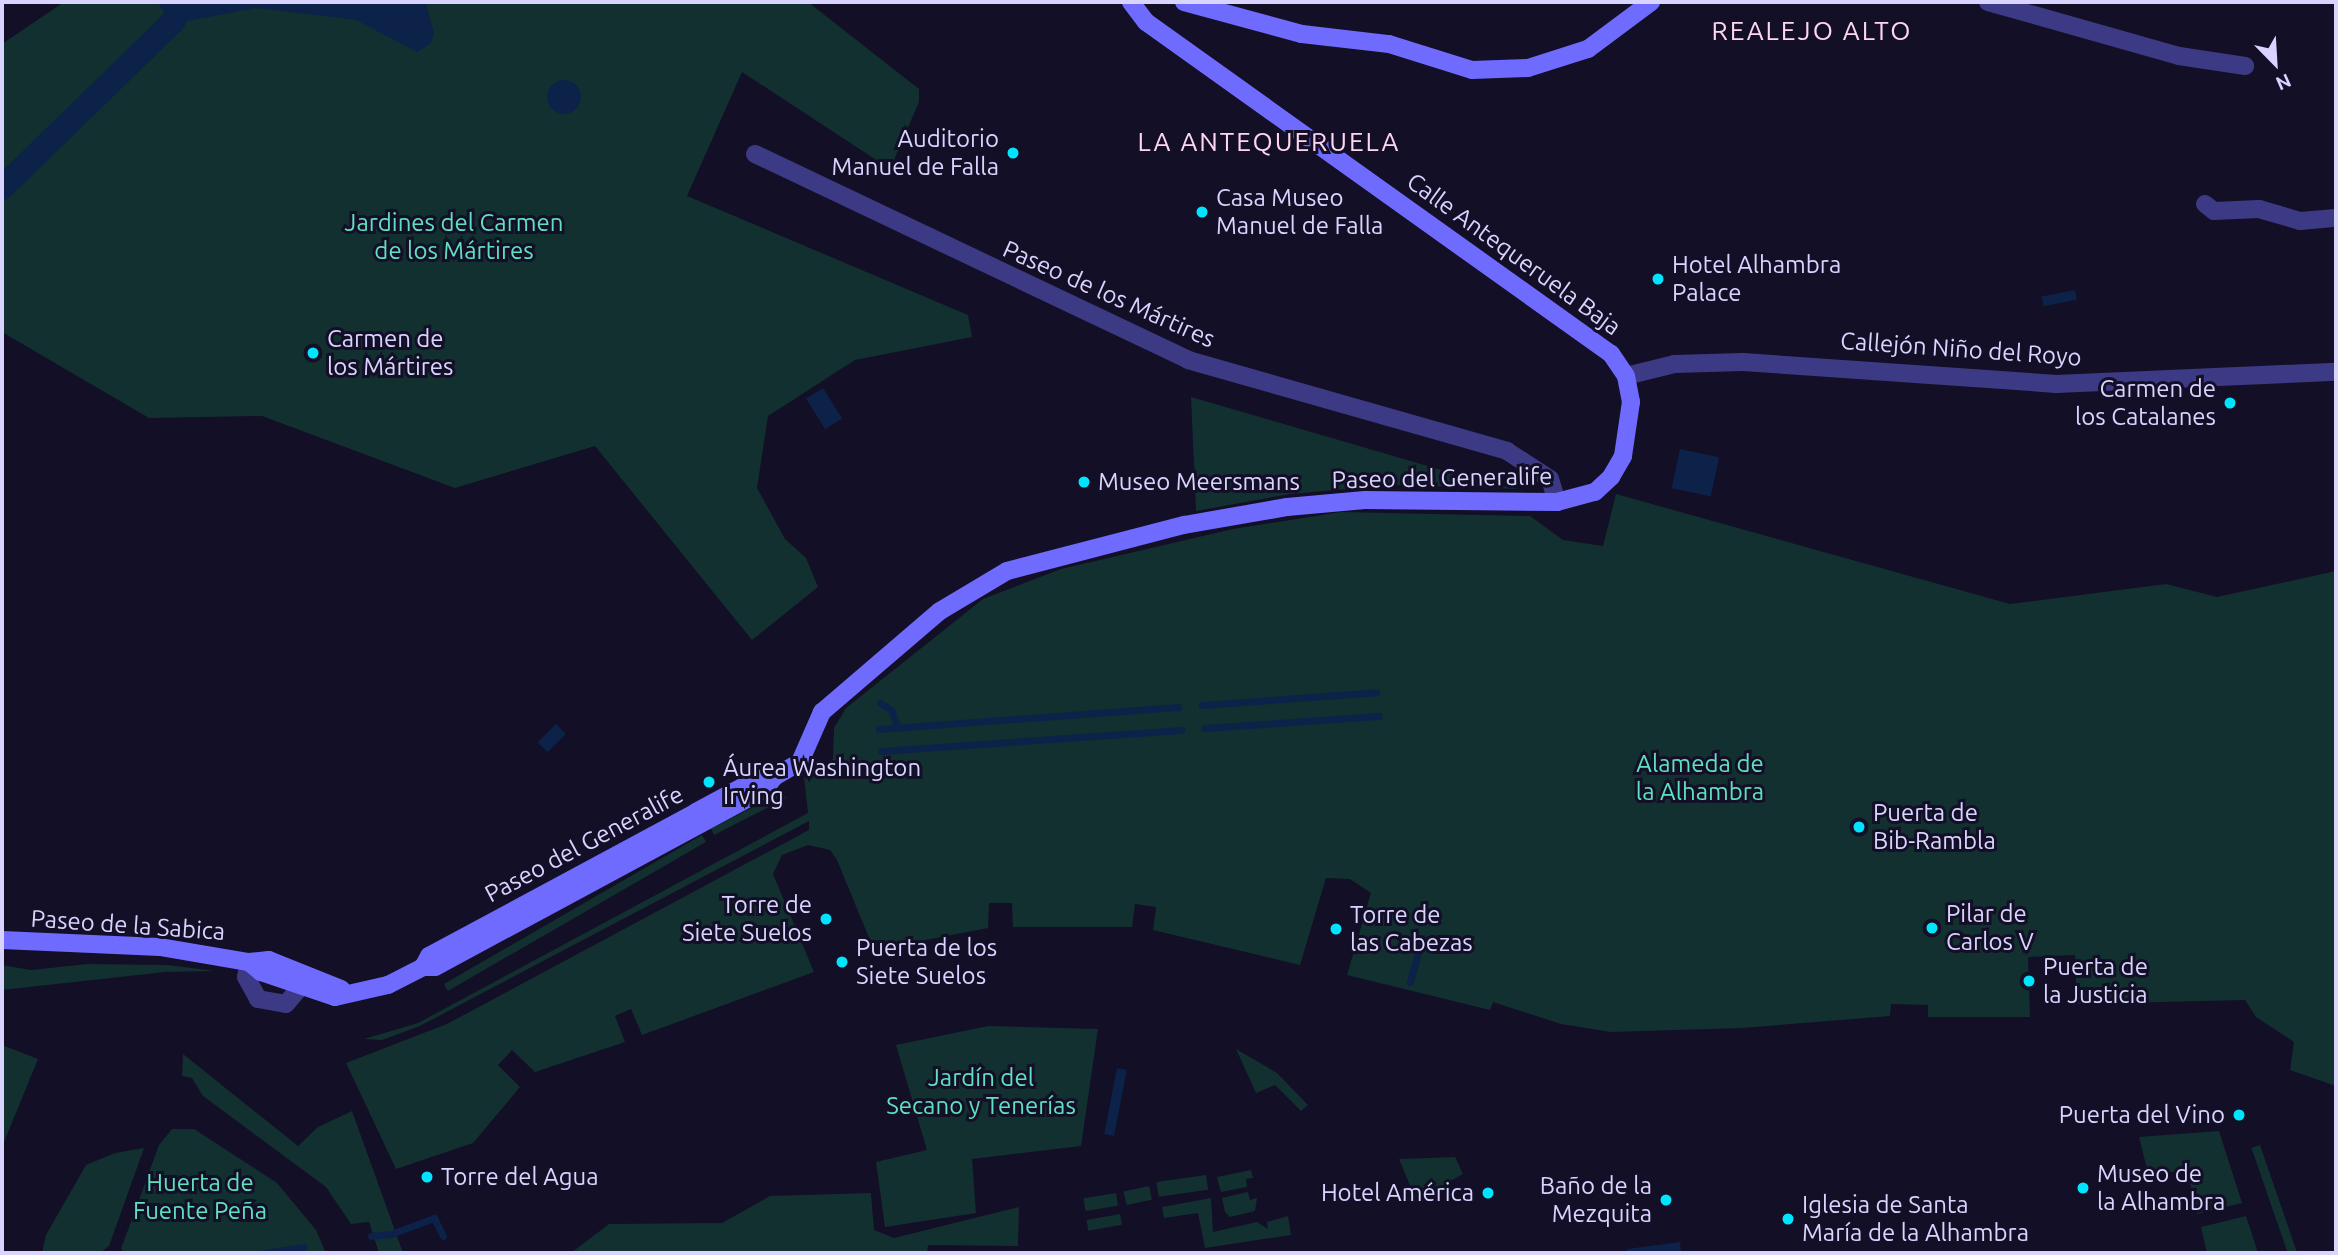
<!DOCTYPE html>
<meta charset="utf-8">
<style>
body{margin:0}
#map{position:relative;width:2338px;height:1255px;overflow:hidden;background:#130f26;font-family:Ubuntu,sans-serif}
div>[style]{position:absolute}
.green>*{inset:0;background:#12302f;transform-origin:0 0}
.water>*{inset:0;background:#0c2248;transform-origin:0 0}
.round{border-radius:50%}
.stream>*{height:7px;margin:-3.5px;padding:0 3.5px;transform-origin:3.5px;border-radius:3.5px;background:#0c2248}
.canal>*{height:24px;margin:-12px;padding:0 12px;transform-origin:12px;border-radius:12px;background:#0c2248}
.street>*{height:18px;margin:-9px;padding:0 9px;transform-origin:9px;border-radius:9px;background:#3d3a85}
.secondary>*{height:18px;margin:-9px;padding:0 9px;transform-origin:9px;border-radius:9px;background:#6f6bff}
.dots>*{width:19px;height:19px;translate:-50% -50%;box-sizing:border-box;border:4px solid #130f26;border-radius:50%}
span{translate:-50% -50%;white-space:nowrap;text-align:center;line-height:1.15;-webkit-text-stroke:6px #130f26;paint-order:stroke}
.poi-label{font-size:24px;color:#d9d4ff}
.right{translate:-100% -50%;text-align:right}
.left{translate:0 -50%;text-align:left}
.park-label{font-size:24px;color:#5fe0c0}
.street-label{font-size:24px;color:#d9d4ff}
.neighbourhood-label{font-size:26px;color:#ffd6f0;letter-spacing:2px}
.frame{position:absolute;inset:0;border:4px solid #d9d4ff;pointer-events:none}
.north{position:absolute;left:2240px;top:28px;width:70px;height:70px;-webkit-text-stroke:5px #130f26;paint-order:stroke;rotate:156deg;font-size:19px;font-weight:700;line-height:28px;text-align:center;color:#d9d4ff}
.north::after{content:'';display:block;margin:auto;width:24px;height:32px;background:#d9d4ff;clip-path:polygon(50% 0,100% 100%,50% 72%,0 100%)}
</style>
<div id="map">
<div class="green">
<i style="clip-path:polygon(64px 2px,808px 2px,919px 89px,919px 102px,890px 169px,742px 72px,687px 196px,968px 315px,972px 337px,855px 360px,768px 416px,757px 488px,785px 539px,806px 558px,818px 587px,752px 640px,595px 446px,455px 488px,262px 416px,149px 418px,2px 332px,2px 44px)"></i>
<i style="clip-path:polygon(1191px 397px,1486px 483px,1520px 489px,1393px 485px,1290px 494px,1196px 511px)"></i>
<i style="clip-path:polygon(1616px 494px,2010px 604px,2166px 584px,2217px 597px,2336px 571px,2336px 1086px,2290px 1070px,2294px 1042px,2256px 1017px,2245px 1000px,2077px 1004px,2075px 955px,2028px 957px,2030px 1017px,1928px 1017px,1928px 1005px,1891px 1004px,1890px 1016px,1742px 1028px,1611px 1032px,1561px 1024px,1493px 1002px,1490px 1010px,1347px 975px,1371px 893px,1350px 879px,1326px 878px,1300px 965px,1153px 930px,1156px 907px,1135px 904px,1132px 927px,1013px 927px,1012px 903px,989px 903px,988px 928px,874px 950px,837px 860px,830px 850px,808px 845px,782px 855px,773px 874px,814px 972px,642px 1035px,631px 1009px,615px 1016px,625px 1042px,535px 1072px,512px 1050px,498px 1065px,520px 1087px,473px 1143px,396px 1169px,346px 1063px,447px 1024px,809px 830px,809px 821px,420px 1026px,382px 1040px,364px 1039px,418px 1023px,808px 813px,804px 777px,833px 759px,834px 728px,846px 708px,983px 599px,1061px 569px,1233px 529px,1341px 512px,1530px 516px,1563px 540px,1603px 546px)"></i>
<i style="left:783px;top:792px;width:7px;height:81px;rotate:63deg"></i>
<i style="left:702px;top:835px;width:8px;height:298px;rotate:60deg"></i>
<i style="clip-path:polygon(88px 964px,168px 965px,215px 971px,165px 972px,2px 990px,2px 965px,31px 970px)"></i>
<i style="clip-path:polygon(988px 1026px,1098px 1029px,1081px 1146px,972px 1159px,976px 1213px,885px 1227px,876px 1162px,927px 1150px,896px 1045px)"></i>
<i style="clip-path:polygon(2px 1045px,38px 1059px,2px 1147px)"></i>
<i style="clip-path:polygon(1236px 1049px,1277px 1073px,1308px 1105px,1301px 1111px,1275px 1085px,1256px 1093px)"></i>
<i style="clip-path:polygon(183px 1054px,298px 1146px,318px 1127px,352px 1111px,403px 1253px,379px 1253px,369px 1222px,351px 1224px,326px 1187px,203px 1096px,192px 1078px,182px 1076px)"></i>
<i style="clip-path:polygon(172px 1129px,194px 1129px,277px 1183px,316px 1230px,326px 1253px,124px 1253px,121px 1249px,159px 1145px)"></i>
<i style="clip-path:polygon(2219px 1131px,2242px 1203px,2197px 1214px,2187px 1169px,2149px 1177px,2139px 1137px)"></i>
<i style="left:2260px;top:1145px;width:114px;height:9px;rotate:71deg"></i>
<i style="clip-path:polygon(144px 1148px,109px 1246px,100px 1253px,42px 1253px,46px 1235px,86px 1165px,115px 1153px)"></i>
<i style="clip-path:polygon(1455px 1157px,1463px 1174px,1416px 1200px,1399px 1159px)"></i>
<i style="clip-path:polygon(1251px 1170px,1253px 1178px,1246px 1179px,1247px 1187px,1221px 1192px,1217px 1177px)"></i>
<i style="left:1206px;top:1175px;width:15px;height:50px;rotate:82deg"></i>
<i style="left:1149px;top:1186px;width:14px;height:26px;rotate:78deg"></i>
<i style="clip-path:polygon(1248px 1192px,1250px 1200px,1257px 1198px,1255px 1211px,1230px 1217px,1225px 1212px,1222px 1198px)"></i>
<i style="clip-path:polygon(871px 1193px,874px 1230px,894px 1238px,1019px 1207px,1018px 1246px,928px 1245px,927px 1253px,571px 1253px,609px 1224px,722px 1223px,770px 1196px)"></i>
<i style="left:1116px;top:1193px;width:13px;height:33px;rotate:81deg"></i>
<i style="clip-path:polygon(1211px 1198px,1213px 1232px,1257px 1222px,1268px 1229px,1267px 1222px,1288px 1216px,1291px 1235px,1205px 1248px,1198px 1213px,1164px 1218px,1162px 1207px)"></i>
<i style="left:1120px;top:1214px;width:11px;height:34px;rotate:80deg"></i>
<i style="clip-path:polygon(2246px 1216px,2258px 1253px,2207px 1253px,2201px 1227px)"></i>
</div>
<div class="water">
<i style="clip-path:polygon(157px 2px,421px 2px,426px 4px,434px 33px,431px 43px,417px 52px,356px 20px,256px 8px,182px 22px,166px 15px)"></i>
<i class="round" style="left:547px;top:80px;width:34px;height:34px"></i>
<i style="left:2075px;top:290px;width:10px;height:34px;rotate:79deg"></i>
<i style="left:823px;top:388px;width:36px;height:20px;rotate:58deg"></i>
<i style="left:1680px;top:449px;width:40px;height:40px;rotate:12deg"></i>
<i style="left:556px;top:724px;width:14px;height:26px;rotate:45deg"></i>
<i style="left:1117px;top:1068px;width:10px;height:67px;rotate:11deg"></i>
<i style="clip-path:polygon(1680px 1242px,1681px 1252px,1627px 1253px,1627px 1249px)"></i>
</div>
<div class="stream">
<i style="left:880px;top:703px;width:13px;rotate:32deg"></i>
<i style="left:891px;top:710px;width:18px;rotate:68deg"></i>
<i style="left:1202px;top:705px;width:175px;rotate:-4.2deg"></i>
<i style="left:1204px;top:728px;width:175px;rotate:-3.9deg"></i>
<i style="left:879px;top:729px;width:300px;rotate:-4.2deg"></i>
<i style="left:881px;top:751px;width:301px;rotate:-4deg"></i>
<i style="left:1410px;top:982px;width:46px;rotate:-74.7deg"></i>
<i style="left:371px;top:1236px;width:20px;rotate:-6deg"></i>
<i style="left:391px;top:1234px;width:46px;rotate:-20.4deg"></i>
<i style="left:434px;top:1218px;width:20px;rotate:63deg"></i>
<i style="left:265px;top:1253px;width:39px;rotate:-9deg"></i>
</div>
<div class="canal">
<i style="left:2px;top:188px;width:240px;rotate:-44.2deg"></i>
</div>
<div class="street">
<i style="left:1988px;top:2px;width:198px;rotate:15.8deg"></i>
<i style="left:2179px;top:56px;width:67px;rotate:8.6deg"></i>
<i style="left:755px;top:154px;width:480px;rotate:25.4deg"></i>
<i style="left:1188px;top:360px;width:332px;rotate:15.9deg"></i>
<i style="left:1507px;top:451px;width:51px;rotate:33.1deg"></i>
<i style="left:1550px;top:479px;width:24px;rotate:73deg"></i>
<i style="left:2205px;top:204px;width:11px;rotate:38deg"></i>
<i style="left:2214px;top:211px;width:45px;rotate:-2.5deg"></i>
<i style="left:2259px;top:209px;width:43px;rotate:16.3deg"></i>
<i style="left:2300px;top:221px;width:36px;rotate:-5deg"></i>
<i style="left:1626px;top:376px;width:49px;rotate:-14deg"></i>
<i style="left:1674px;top:364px;width:69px;rotate:-1.7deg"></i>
<i style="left:1743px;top:362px;width:314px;rotate:4deg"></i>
<i style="left:2056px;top:384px;width:280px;rotate:-2.5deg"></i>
<i style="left:249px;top:962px;width:15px;rotate:101deg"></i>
<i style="left:246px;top:977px;width:25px;rotate:61deg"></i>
<i style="left:258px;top:999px;width:28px;rotate:10deg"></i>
<i style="left:286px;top:1004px;width:23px;rotate:-50deg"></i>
</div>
<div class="secondary">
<i style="left:1184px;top:2px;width:122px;rotate:15.2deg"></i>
<i style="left:1302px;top:34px;width:88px;rotate:6.6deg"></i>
<i style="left:1389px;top:44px;width:87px;rotate:17.4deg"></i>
<i style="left:1472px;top:70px;width:56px;rotate:-2deg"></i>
<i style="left:1528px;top:68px;width:63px;rotate:-17.6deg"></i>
<i style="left:1588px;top:49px;width:79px;rotate:-36.7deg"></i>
<i style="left:2px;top:940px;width:158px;rotate:2.5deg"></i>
<i style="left:160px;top:947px;width:90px;rotate:9.6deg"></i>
<i style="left:249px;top:962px;width:20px;rotate:-6deg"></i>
<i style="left:269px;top:960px;width:78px;rotate:21.9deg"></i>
<i style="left:249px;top:962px;width:16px;rotate:40deg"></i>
<i style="left:261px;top:972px;width:78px;rotate:18.7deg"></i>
<i style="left:335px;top:997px;width:54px;rotate:-12.8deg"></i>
<i style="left:388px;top:985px;width:39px;rotate:-27deg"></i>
<i style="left:423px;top:967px;width:12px"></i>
<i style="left:435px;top:967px;width:374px;rotate:-28.3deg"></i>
<i style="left:764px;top:790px;width:16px;rotate:-52deg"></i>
<i style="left:774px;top:777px;width:30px;rotate:-30deg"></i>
<i style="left:800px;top:762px;width:55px;rotate:-66.3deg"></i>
<i style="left:822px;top:712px;width:155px;rotate:-40.6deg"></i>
<i style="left:940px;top:611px;width:78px;rotate:-30.8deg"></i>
<i style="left:1007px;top:571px;width:183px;rotate:-14.6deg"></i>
<i style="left:1184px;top:525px;width:105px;rotate:-9.9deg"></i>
<i style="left:1287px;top:507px;width:78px;rotate:-5.1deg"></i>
<i style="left:1365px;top:500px;width:192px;rotate:0.6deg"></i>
<i style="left:1557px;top:502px;width:39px;rotate:-15deg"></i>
<i style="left:1595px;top:492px;width:22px;rotate:-43deg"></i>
<i style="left:1611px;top:477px;width:24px;rotate:-60deg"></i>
<i style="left:1623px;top:456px;width:55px;rotate:-81.6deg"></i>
<i style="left:1631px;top:402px;width:26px;rotate:-101deg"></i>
<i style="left:1626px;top:376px;width:27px;rotate:-124deg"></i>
<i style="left:1611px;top:354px;width:571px;rotate:-144.47deg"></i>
<i style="left:1146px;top:22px;width:25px;rotate:-127deg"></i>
<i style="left:423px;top:967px;width:13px;rotate:-61deg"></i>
<i style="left:429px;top:956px;width:303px;rotate:-28.3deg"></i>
<i style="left:696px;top:812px;width:69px;rotate:-28.4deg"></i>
<i style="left:757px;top:779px;width:17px;rotate:-7deg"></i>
</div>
<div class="dots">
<i style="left:1013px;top:153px;background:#00e5ff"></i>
<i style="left:1202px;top:212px;background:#00e5ff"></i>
<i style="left:1658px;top:279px;background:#00e5ff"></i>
<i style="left:313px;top:353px;background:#00e5ff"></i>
<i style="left:2230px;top:403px;background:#00e5ff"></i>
<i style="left:1084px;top:482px;background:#00e5ff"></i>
<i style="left:709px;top:782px;background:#00e5ff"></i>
<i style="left:1859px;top:827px;background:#00e5ff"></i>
<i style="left:826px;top:919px;background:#00e5ff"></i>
<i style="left:1932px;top:928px;background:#00e5ff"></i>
<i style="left:1336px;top:929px;background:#00e5ff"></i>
<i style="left:842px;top:962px;background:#00e5ff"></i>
<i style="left:2029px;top:981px;background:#00e5ff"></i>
<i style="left:2239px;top:1115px;background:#00e5ff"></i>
<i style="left:427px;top:1177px;background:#00e5ff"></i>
<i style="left:2083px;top:1188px;background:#00e5ff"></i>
<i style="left:1488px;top:1193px;background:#00e5ff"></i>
<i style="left:1666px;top:1200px;background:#00e5ff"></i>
<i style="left:1788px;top:1219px;background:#00e5ff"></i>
</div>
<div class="poi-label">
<span class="right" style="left:999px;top:153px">Auditorio<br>Manuel de Falla</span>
<span class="left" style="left:1216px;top:212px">Casa Museo<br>Manuel de Falla</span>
<span class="left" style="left:1672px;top:279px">Hotel Alhambra<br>Palace</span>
<span class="left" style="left:327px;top:353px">Carmen de<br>los Mártires</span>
<span class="right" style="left:2216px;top:403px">Carmen de<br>los Catalanes</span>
<span class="left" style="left:1098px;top:482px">Museo Meersmans</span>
<span class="left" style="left:723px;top:782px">Áurea Washington<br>Irving</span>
<span class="left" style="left:1873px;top:827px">Puerta de<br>Bib-Rambla</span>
<span class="right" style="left:812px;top:919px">Torre de<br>Siete Suelos</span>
<span class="left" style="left:1946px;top:928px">Pilar de<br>Carlos V</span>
<span class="left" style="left:1350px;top:929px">Torre de<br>las Cabezas</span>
<span class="left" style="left:856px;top:962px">Puerta de los<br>Siete Suelos</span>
<span class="left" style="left:2043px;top:981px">Puerta de<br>la Justicia</span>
<span class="right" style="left:2225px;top:1115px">Puerta del Vino</span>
<span class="left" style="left:2097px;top:1188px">Museo de<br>la Alhambra</span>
<span class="left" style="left:441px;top:1177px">Torre del Agua</span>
<span class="right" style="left:1652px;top:1200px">Baño de la<br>Mezquita</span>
<span class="right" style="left:1474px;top:1193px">Hotel América</span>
<span class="left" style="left:1802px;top:1219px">Iglesia de Santa<br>María de la Alhambra</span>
</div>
<div class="park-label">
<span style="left:454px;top:237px">Jardines del Carmen<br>de los Mártires</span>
<span style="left:1700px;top:778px">Alameda de<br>la Alhambra</span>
<span style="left:981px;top:1092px">Jardín del<br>Secano y Tenerías</span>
<span style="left:200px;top:1197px">Huerta de<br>Fuente Peña</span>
</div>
<div class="street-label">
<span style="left:1514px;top:254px;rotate:36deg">Calle Antequeruela Baja</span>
<span style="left:1109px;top:294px;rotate:24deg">Paseo de los Mártires</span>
<span style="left:1961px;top:349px;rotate:4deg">Callejón Niño del Royo</span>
<span style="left:1442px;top:478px;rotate:-1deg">Paseo del Generalife</span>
<span style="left:584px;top:844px;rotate:-28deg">Paseo del Generalife</span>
<span style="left:128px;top:925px;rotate:4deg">Paseo de la Sabica</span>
</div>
<div class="neighbourhood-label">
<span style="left:1812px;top:31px">REALEJO ALTO</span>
<span style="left:1269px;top:142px">LA ANTEQUERUELA</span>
</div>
<div class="frame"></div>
<div class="north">N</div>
</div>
